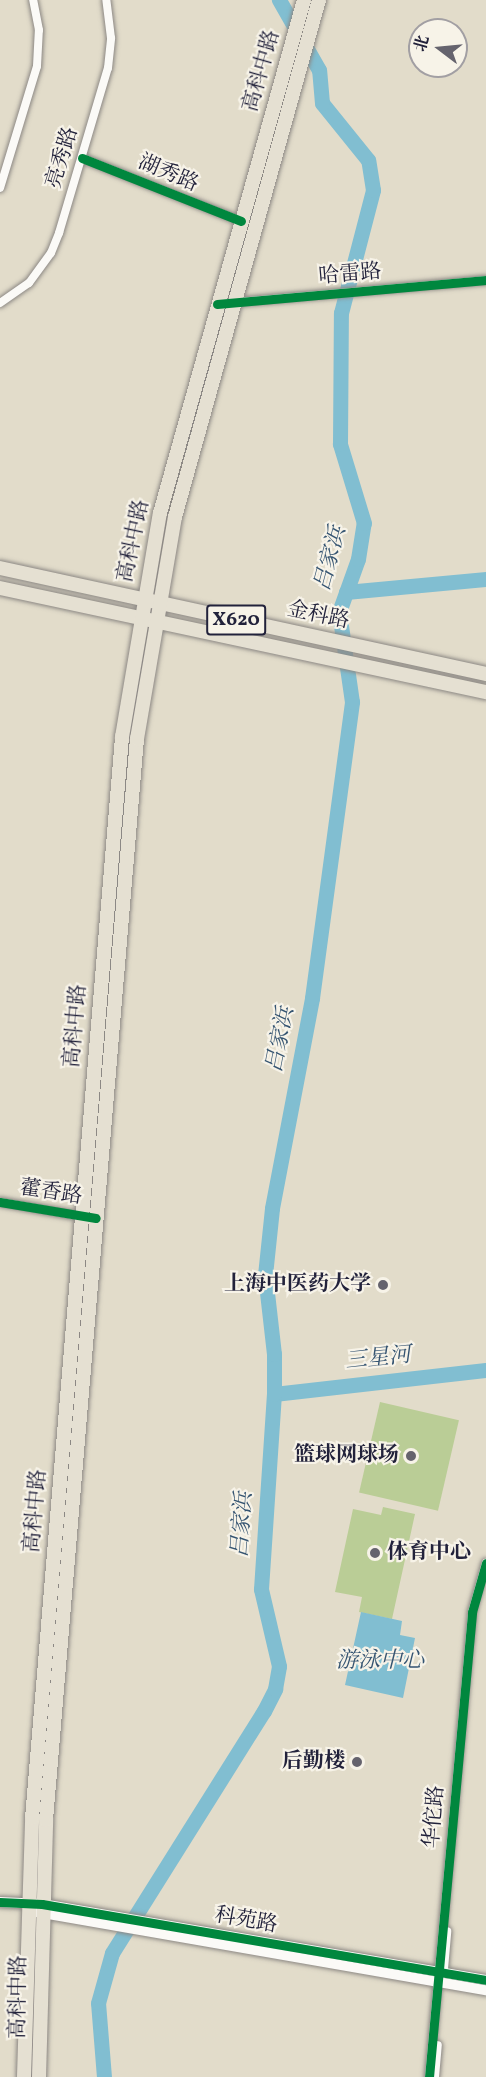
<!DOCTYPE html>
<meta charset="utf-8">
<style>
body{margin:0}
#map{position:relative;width:486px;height:2077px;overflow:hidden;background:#e2dcca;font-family:Vollkorn,"Noto Serif SC",serif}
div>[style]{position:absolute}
.green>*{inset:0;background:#bacd96;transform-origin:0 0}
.water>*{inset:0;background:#81bed1}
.river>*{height:15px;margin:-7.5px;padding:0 7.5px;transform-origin:7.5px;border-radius:7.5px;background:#81bed1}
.roads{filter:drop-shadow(0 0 2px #8c8884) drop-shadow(0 0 2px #8c8884)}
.minor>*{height:8px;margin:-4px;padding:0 4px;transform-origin:4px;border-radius:4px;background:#fbfaf7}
.tertiary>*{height:10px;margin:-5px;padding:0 5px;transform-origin:5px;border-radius:5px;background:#fbfaf7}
.primary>*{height:14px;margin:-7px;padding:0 7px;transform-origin:7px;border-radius:7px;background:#e5e0d2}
.cycleway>*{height:9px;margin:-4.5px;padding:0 4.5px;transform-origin:4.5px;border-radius:4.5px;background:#00873e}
.dots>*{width:16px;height:16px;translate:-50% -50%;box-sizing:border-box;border:3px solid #f7f3e8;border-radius:50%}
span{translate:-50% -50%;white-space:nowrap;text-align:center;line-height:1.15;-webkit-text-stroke:4.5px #f7f3e8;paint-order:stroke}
.shield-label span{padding:2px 4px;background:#f7f3e8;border:2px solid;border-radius:4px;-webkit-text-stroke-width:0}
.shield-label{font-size:20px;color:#22223b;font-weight:700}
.street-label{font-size:21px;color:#22223b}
.poi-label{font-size:21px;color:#22223b;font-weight:700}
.right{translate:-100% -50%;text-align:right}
.left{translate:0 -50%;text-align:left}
.water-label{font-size:22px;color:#355471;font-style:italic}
.north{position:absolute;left:408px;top:18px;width:60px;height:60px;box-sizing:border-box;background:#f7f3e8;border:2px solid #a29fa3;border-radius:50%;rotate:286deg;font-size:16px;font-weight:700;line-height:24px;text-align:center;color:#22223b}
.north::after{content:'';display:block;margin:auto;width:21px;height:27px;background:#65636d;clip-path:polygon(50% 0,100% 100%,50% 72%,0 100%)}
</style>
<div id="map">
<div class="green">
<i style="left:380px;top:1402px;width:81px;height:93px;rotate:13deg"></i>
<i style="clip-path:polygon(383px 1507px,415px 1514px,392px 1619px,359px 1612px,362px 1597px,335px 1592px,353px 1509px,381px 1515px)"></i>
</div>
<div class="water">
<i style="clip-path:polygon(361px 1612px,402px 1621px,400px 1635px,415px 1638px,403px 1698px,345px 1685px)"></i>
</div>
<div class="river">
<i style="left:346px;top:592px;width:141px;rotate:-5.3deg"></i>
<i style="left:274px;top:1394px;width:213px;rotate:-6.5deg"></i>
<i style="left:104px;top:2077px;width:74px;rotate:-94.6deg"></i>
<i style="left:98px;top:2003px;width:52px;rotate:-74.4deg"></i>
<i style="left:112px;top:1953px;width:286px;rotate:-57.9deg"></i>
<i style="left:264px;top:1711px;width:25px;rotate:-63deg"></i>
<i style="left:275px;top:1689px;width:23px;rotate:-80deg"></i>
<i style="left:279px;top:1666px;width:79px;rotate:-103.2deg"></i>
<i style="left:261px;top:1589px;width:195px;rotate:-86.2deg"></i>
<i style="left:274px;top:1394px;width:40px;rotate:-90deg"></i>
<i style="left:274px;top:1354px;width:80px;rotate:-96.5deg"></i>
<i style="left:265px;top:1275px;width:67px;rotate:-84deg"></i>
<i style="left:272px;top:1208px;width:214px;rotate:-79.2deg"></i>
<i style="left:312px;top:998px;width:299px;rotate:-82.3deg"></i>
<i style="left:352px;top:702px;width:91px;rotate:-98.2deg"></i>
<i style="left:339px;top:612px;width:56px;rotate:-70.3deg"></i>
<i style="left:358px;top:559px;width:36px;rotate:-81deg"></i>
<i style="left:364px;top:523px;width:83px;rotate:-106.9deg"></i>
<i style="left:340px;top:444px;width:131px;rotate:-89.6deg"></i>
<i style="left:341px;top:313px;width:127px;rotate:-75.4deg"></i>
<i style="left:373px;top:190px;width:30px;rotate:-99deg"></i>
<i style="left:368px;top:160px;width:73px;rotate:-128.9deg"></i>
<i style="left:322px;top:103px;width:33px;rotate:-95deg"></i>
<i style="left:319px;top:70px;width:81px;rotate:-119.7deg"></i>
</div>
<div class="roads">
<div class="minor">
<i style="left:82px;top:158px;width:171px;rotate:21.6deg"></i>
<i style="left:0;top:188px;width:127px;rotate:-73.1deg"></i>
<i style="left:37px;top:66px;width:36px;rotate:-87deg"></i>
<i style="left:39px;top:30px;width:31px;rotate:-101deg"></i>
<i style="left:0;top:303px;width:35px;rotate:-35deg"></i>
<i style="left:29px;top:283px;width:37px;rotate:-54deg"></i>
<i style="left:51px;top:253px;width:22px;rotate:-68deg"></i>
<i style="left:59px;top:233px;width:172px;rotate:-73.5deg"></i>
<i style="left:108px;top:68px;width:30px;rotate:-84deg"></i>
<i style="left:111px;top:38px;width:38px;rotate:-97deg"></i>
<i style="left:217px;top:304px;width:270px;rotate:-5.1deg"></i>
<i style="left:0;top:1202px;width:86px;rotate:10deg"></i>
<i style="left:444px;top:1969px;width:38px;rotate:-85deg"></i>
<i style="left:429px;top:2077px;width:467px;rotate:-84.7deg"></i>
<i style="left:472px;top:1612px;width:51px;rotate:-74.1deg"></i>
<i style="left:435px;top:2077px;width:32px;rotate:-85deg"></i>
</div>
<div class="tertiary">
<i style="left:0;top:1902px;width:42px;rotate:2.7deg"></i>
<i style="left:42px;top:1904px;width:450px;rotate:9.7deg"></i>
<i style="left:37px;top:1912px;width:456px;rotate:9.9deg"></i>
</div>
<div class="primary">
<i style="left:0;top:568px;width:497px;rotate:12.3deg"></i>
<i style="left:0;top:588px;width:497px;rotate:12.1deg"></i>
<i style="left:24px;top:2077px;width:259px;rotate:-88.2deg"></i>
<i style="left:32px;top:1818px;width:1085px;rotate:-85.24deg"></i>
<i style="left:122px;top:737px;width:227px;rotate:-80.4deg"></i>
<i style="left:160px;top:513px;width:533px;rotate:-74.32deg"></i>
<i style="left:39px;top:2077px;width:257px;rotate:-88.4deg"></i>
<i style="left:46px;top:1820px;width:1085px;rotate:-85.19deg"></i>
<i style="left:137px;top:739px;width:225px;rotate:-80.3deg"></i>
<i style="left:175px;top:517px;width:537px;rotate:-74.44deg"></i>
</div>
</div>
<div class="cycleway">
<i style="left:82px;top:158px;width:171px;rotate:21.6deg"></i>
<i style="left:217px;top:304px;width:270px;rotate:-5.1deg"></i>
<i style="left:0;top:1202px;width:97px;rotate:9.5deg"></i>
<i style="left:0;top:1902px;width:42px;rotate:2.7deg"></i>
<i style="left:42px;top:1904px;width:450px;rotate:9.7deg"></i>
<i style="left:429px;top:2077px;width:467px;rotate:-84.7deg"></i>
<i style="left:472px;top:1612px;width:51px;rotate:-74.1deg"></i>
</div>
<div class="dots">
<i style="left:383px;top:1285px;background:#65636d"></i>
<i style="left:411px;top:1456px;background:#65636d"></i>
<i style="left:375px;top:1553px;background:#65636d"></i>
<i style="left:357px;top:1762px;background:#65636d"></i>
</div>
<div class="shield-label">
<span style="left:236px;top:620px">X620</span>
</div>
<div class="street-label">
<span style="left:262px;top:71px;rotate:-74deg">高科中路</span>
<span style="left:63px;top:158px;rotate:-73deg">亮秀路</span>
<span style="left:168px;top:174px;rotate:23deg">湖秀路</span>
<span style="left:350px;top:275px;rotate:-5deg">哈雷路</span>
<span style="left:134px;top:541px;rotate:-78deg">高科中路</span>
<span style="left:318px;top:616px;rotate:12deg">金科路</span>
<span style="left:76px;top:1026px;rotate:-85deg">高科中路</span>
<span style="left:51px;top:1193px;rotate:9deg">藿香路</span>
<span style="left:36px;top:1511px;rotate:-85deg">高科中路</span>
<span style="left:435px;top:1817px;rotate:-85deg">华佗路</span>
<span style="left:246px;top:1921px;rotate:10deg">科苑路</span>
<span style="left:19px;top:1997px;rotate:-89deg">高科中路</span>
</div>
<div class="poi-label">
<span class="right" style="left:371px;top:1285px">上海中医药大学</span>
<span class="right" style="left:399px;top:1456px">篮球网球场</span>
<span class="left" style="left:387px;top:1553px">体育中心</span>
<span class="right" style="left:345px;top:1762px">后勤楼</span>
</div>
<div class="water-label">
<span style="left:331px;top:559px;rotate:-75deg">吕家浜</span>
<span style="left:281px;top:1040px;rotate:-79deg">吕家浜</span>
<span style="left:378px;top:1359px;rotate:-6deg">三星河</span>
<span style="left:243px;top:1525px;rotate:-86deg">吕家浜</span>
<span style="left:380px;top:1662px">游泳中心</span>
</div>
<div class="north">北</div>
</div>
